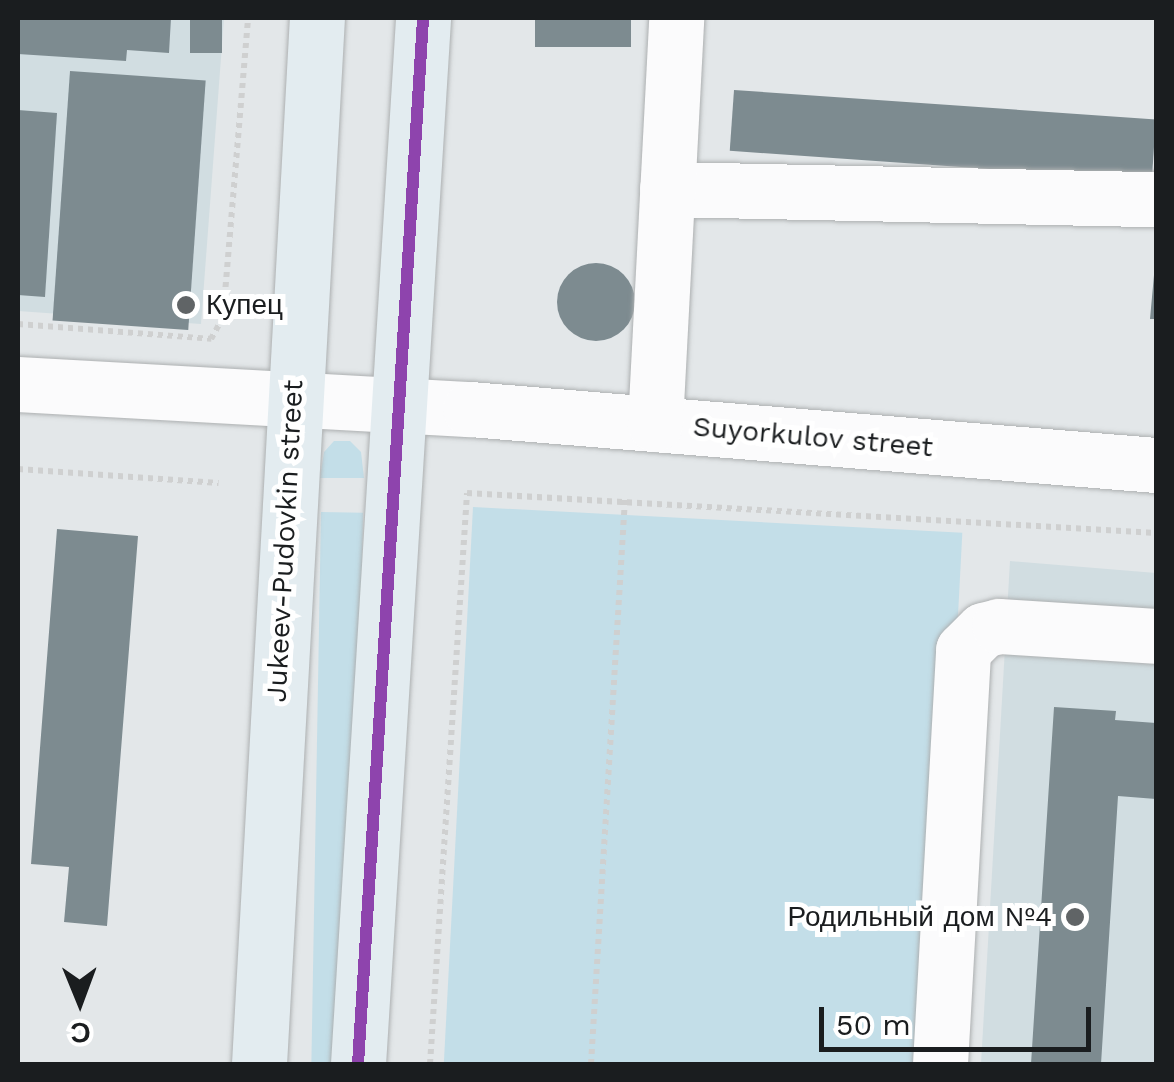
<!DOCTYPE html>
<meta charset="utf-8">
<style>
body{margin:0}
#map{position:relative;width:1174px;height:1082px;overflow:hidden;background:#e3e7e9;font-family:"Work Sans",sans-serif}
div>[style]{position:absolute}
.built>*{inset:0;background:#d1dde1}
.green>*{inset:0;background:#c3dee8;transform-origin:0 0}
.building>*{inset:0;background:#7d8b90;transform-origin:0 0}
.round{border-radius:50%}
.path>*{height:6px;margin-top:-3px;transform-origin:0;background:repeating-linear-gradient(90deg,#cfd0d0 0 5px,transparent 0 10px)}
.roads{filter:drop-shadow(0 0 2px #adb0b1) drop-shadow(0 0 2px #adb0b1)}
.minor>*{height:55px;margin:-27.5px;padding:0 27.5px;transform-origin:27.5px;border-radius:27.5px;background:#fbfbfc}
.major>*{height:55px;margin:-27.5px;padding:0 27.5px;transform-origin:27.5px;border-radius:27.5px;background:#e3ecf0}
.bus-1>*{height:12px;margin:-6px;padding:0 6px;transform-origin:6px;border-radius:6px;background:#8e44ad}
.dots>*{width:28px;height:28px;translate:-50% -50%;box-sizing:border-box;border:5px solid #fff;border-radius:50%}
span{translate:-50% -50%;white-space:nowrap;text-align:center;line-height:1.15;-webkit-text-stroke:10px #fff;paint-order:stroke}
.poi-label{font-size:28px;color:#1a1d1f}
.left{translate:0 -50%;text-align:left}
.right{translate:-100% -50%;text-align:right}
.street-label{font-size:28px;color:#1a1d1f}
.frame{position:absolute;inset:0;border:20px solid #1a1d1f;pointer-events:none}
.north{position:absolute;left:30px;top:952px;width:100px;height:100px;-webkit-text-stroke:8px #fff;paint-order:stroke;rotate:179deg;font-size:28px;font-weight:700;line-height:40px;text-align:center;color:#1a1d1f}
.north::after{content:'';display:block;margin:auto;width:35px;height:45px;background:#1a1d1f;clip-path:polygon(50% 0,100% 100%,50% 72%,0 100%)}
.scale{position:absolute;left:819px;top:1007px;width:272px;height:45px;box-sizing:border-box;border:5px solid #1a1d1f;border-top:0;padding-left:12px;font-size:30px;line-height:35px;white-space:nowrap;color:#1a1d1f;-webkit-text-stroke:8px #fff;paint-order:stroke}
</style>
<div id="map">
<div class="built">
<i style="clip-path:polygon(18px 18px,224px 18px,201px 324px,18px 311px)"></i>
<i style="clip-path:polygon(1010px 561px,1156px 573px,1156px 1064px,981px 1064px)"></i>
</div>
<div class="green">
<i style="clip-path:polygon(334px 441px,350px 441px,361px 452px,364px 478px,320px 478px,324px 452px)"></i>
<i style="left:473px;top:507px;width:490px;height:558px;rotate:3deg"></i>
<i style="left:321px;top:512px;width:42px;height:553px;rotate:1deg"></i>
</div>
<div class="building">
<i style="clip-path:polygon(18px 18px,171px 18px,169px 53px,127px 50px,126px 61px,18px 54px)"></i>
<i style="left:190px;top:18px;width:32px;height:35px"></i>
<i style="left:535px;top:18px;width:96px;height:29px"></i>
<i style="left:70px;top:71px;width:136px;height:250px;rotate:4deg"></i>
<i style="left:734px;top:90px;width:423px;height:61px;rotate:4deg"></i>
<i style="clip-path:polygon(18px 110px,57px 113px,45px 297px,18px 295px)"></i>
<i class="round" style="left:557px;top:263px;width:78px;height:78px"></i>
<i style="clip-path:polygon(1154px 275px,1156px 275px,1156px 319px,1150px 319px)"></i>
<i style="clip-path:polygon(57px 529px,138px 536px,107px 926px,64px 922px,69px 867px,31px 864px)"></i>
<i style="clip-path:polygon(1054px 707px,1116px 711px,1115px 720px,1156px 723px,1156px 799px,1118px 796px,1101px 1064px,1031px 1064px)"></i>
</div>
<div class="path">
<i style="left:18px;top:324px;width:194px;rotate:4.4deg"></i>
<i style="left:211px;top:339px;width:25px;rotate:-61deg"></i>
<i style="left:223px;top:317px;width:300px;rotate:-85.2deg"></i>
<i style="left:18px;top:469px;width:201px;rotate:4deg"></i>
<i style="left:430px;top:1064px;width:572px;rotate:-86.29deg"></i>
<i style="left:467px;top:493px;width:690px;rotate:3.32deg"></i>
<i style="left:591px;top:1064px;width:566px;rotate:-86.56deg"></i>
</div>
<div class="roads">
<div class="minor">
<i style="left:667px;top:189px;width:489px;rotate:1.2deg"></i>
<i style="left:18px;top:384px;width:453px;rotate:3.2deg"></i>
<i style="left:470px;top:409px;width:688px;rotate:4.67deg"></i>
<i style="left:655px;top:424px;width:407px;rotate:-87deg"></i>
<i style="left:940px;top:1064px;width:415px;rotate:-86.8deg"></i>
<i style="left:963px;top:650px;width:28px;rotate:-45deg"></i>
<i style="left:983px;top:630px;width:16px;rotate:-14deg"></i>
<i style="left:999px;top:626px;width:157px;rotate:3.6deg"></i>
</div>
<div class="major">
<i style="left:259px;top:1064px;width:1048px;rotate:-86.83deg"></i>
<i style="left:358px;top:1064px;width:1048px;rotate:-86.44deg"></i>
</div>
</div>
<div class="bus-1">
<i style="left:358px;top:1064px;width:1048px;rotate:-86.44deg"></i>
</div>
<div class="dots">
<i style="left:186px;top:305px;background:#606466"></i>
<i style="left:1075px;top:917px;background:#606466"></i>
</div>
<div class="poi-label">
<span class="left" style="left:206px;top:305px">Купец</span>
<span class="right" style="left:1052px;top:917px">Родильный дом №4</span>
</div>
<div class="street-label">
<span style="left:813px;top:437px;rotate:5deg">Suyorkulov street</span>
<span style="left:285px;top:541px;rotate:-87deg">Jukeev-Pudovkin street</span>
</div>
<div class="frame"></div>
<div class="north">С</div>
<div class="scale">50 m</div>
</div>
